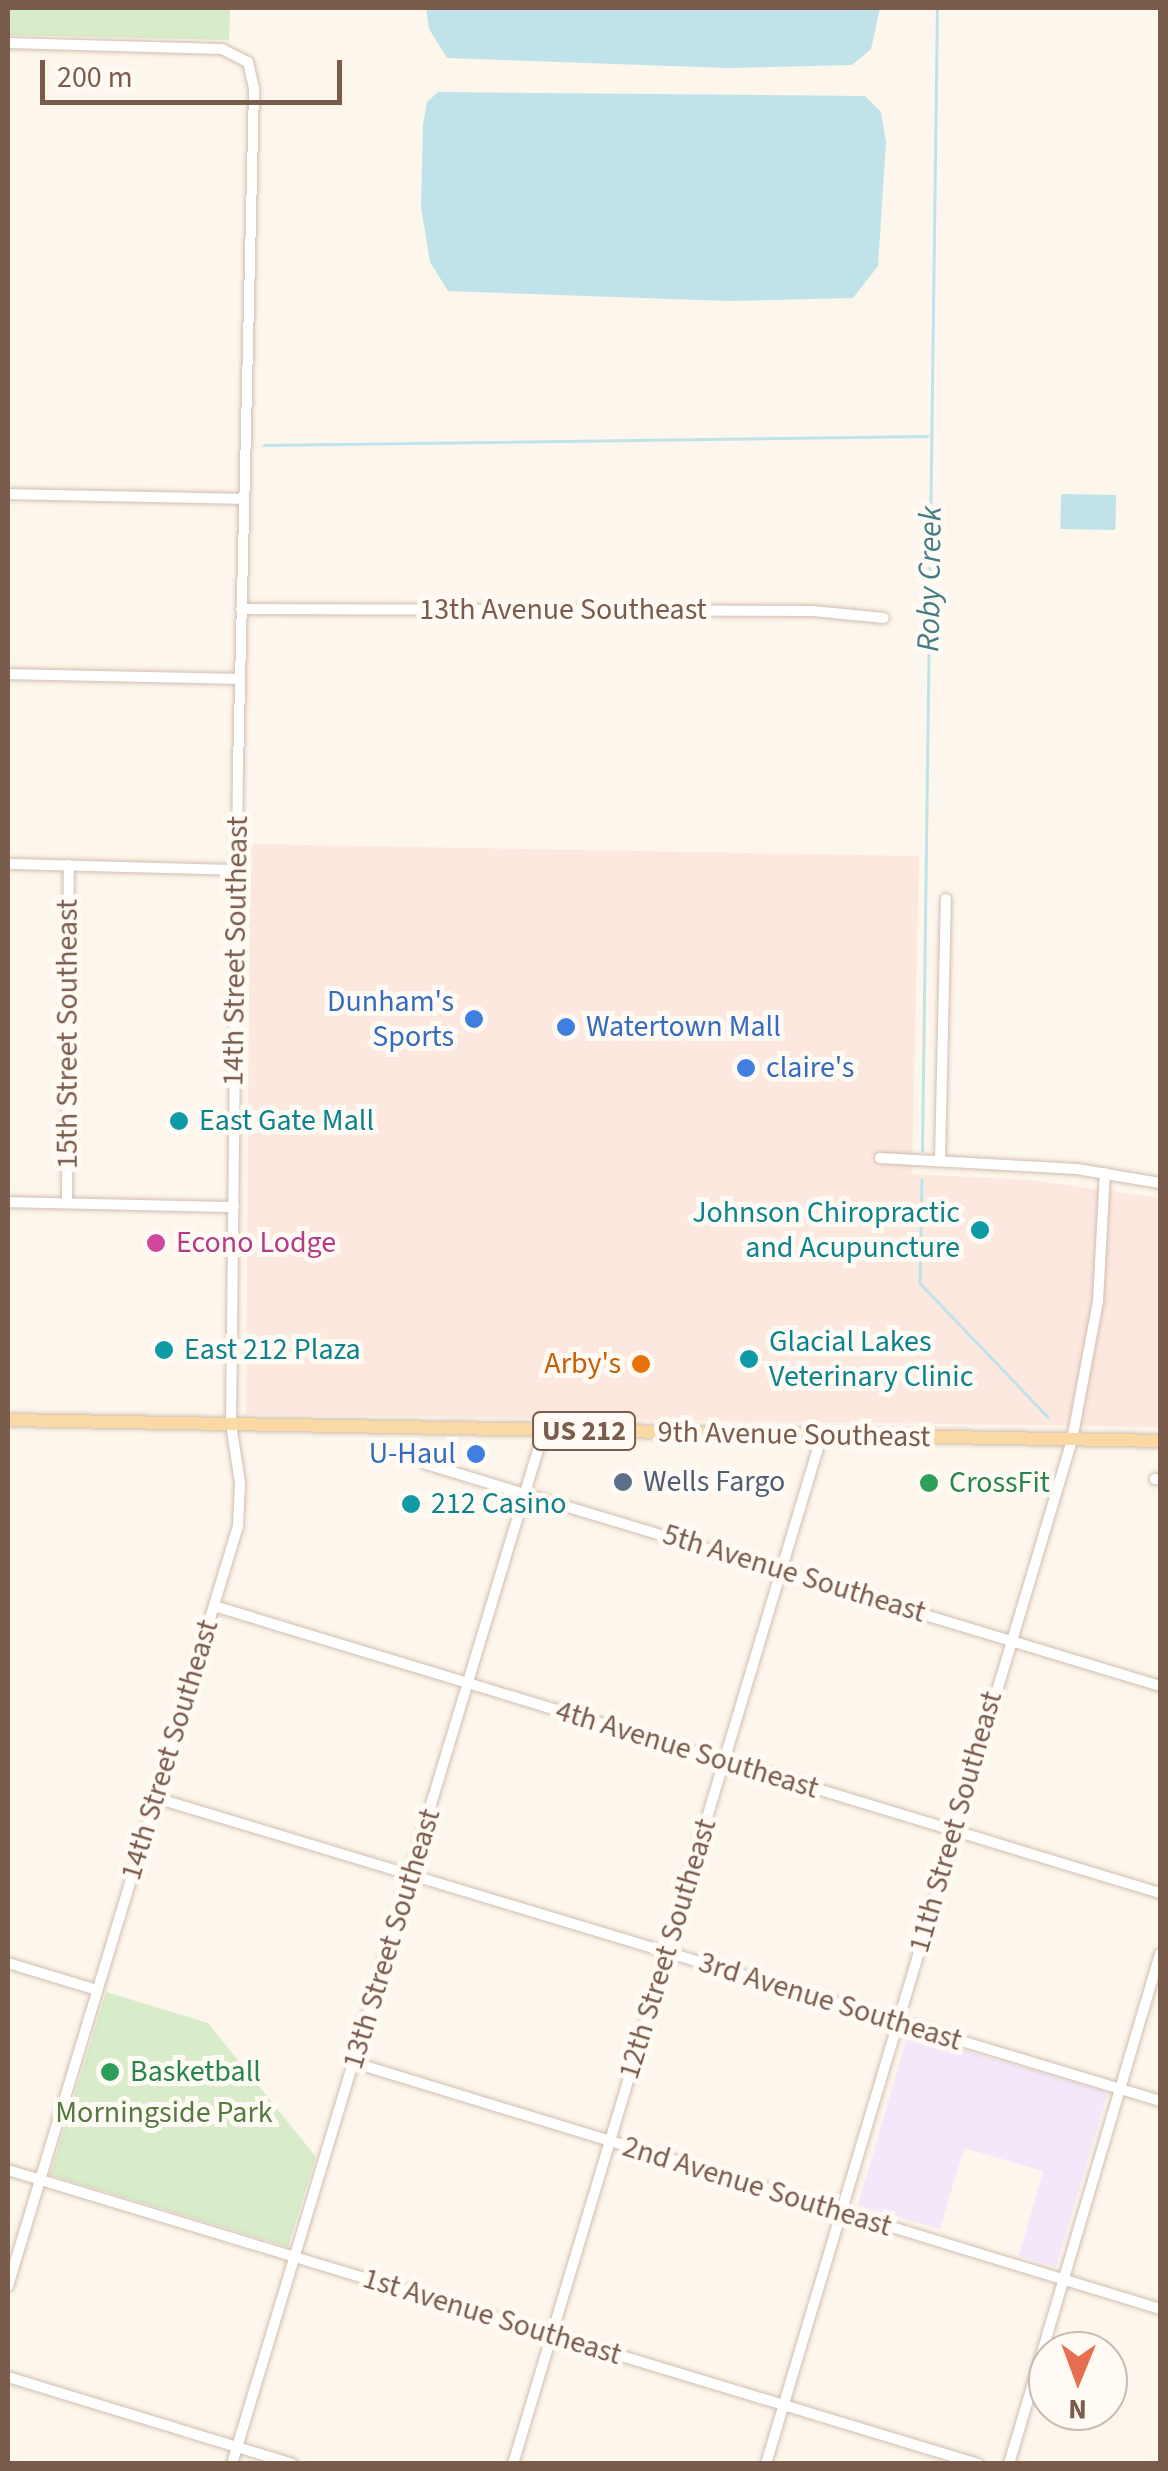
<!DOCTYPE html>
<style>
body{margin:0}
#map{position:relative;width:1168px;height:2471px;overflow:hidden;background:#fdf6ec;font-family:"Source Sans 3",sans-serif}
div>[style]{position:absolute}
.commercial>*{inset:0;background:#fde8e0}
.education>*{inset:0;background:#f3e8fa}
.green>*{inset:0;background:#d8ecc9}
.water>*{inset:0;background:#bfe3e8;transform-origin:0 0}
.stream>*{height:2.5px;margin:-1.25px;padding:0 1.25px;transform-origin:1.25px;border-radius:1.25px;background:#bfe3e8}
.roads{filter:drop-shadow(0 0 2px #d1beb0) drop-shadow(0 0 2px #d1beb0)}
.minor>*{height:10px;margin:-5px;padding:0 5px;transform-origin:5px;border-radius:5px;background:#fff}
.major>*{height:12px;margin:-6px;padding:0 6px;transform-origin:6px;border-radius:6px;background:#fbd9a5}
.dots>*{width:28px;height:28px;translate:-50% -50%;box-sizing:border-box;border:5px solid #fffaf3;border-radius:50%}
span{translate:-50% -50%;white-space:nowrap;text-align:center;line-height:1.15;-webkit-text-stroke:10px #fffaf3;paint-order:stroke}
.shield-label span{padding:2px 8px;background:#fffaf3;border:2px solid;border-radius:8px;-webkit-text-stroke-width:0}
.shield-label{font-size:28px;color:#7a5c4d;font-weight:700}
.street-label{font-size:30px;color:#7a5c4d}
.shop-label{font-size:30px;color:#366cbe}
.right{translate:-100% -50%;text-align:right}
.left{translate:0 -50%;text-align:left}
.culture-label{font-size:30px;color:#0d838f}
.hotel-label{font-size:30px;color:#b23c85}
.food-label{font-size:30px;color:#c56008}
.service-label{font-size:30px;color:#4e5e75}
.leisure-label{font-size:30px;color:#27864d}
.park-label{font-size:30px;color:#537a41}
.water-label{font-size:32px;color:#437c86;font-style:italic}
.frame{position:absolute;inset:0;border:10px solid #7a5c4d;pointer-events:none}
.north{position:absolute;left:1028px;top:2331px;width:100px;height:100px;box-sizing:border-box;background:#fffaf3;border:2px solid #cabbb1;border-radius:50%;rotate:181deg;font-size:28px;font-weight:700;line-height:40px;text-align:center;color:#7a5c4d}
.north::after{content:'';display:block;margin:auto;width:35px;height:45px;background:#e76f51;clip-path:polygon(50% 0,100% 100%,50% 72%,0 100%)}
.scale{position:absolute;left:40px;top:60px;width:302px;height:45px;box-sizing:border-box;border:5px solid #7a5c4d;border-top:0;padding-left:12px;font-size:30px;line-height:35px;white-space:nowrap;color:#7a5c4d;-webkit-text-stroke:8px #fffaf3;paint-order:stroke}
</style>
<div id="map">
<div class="commercial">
<i style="clip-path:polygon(250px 844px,919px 856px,912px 1174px,1029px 1180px,1160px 1198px,1160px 1427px,246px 1414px)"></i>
</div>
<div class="education">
<i style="clip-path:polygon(908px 2034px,1108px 2092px,1056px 2267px,1019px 2256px,1043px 2171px,964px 2148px,940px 2229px,858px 2205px)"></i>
</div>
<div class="green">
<i style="clip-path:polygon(8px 8px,230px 8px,229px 40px,8px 35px)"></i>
<i style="clip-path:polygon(106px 1992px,208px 2023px,316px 2157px,288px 2247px,50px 2175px)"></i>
</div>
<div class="water">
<i style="clip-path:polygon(426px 8px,880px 8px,871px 49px,852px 65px,728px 68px,447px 58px,429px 29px)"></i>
<i style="clip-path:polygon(438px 92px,865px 96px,881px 112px,886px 142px,878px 266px,853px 298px,729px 301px,448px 291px,430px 262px,421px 207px,423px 125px,427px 102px)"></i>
<i style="left:1061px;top:494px;width:55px;height:35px;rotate:1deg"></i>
</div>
<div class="stream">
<i style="left:264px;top:445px;width:663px;rotate:-0.78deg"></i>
<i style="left:922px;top:1151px;width:1143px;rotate:-89.25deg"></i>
<i style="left:922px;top:1180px;width:103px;rotate:91.1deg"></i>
<i style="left:920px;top:1283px;width:185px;rotate:46.3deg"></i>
</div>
<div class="roads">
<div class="minor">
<i style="left:8px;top:43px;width:214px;rotate:1.6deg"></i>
<i style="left:222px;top:49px;width:29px;rotate:27deg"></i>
<i style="left:248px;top:62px;width:28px;rotate:77deg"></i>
<i style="left:254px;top:89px;width:678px;rotate:91.35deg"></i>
<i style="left:238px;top:767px;width:657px;rotate:90.61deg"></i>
<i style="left:231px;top:1424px;width:60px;rotate:81.3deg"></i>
<i style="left:240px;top:1483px;width:43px;rotate:92.7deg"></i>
<i style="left:238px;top:1526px;width:794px;rotate:106.84deg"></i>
<i style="left:8px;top:494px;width:236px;rotate:1.2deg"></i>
<i style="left:241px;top:609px;width:572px;rotate:0.2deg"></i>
<i style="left:813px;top:611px;width:71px;rotate:5.6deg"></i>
<i style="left:8px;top:674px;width:231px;rotate:1.2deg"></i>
<i style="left:8px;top:864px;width:229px;rotate:1.5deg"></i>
<i style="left:880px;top:1158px;width:197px;rotate:3.2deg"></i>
<i style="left:1077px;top:1169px;width:84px;rotate:9.6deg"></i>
<i style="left:940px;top:1160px;width:261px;rotate:-88.7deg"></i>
<i style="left:8px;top:1202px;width:226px;rotate:1.3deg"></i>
<i style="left:67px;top:1203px;width:338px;rotate:-89.7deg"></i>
<i style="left:426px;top:1464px;width:767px;rotate:16.83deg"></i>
<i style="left:1155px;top:1479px;width:5px;rotate:11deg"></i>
<i style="left:214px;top:1606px;width:989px;rotate:16.88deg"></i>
<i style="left:156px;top:1798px;width:1049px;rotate:16.79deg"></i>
<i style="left:8px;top:1963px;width:93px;rotate:16.9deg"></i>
<i style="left:355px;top:2063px;width:842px;rotate:16.99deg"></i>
<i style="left:8px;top:2170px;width:1014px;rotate:16.86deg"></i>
<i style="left:8px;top:2377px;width:297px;rotate:17deg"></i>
<i style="left:232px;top:2464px;width:1080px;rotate:-73.21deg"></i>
<i style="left:513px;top:2464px;width:1074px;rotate:-73.29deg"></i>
<i style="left:766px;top:2464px;width:1069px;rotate:-73.36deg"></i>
<i style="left:1072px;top:1440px;width:141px;rotate:-79.4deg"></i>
<i style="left:1098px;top:1301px;width:128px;rotate:-86.9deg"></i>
<i style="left:1009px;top:2464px;width:532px;rotate:-73.51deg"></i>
</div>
<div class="major">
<i style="left:8px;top:1420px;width:1152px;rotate:1.04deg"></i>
</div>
</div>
<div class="dots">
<i style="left:474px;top:1019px;background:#3f7fe0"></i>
<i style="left:566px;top:1027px;background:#3f7fe0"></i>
<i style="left:746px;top:1068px;background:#3f7fe0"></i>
<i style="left:179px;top:1121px;background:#0f9aa8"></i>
<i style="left:980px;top:1230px;background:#0f9aa8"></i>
<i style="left:156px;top:1243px;background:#d1479c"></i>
<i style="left:164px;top:1350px;background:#0f9aa8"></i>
<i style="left:749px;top:1359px;background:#0f9aa8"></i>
<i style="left:641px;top:1364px;background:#e8710a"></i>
<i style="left:476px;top:1454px;background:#3f7fe0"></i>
<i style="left:623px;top:1482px;background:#5c6f8a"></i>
<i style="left:929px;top:1483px;background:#2e9e5b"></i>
<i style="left:411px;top:1504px;background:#0f9aa8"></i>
<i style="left:110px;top:2072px;background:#2e9e5b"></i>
</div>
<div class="shield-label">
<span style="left:584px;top:1431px">US 212</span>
</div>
<div class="street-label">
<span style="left:563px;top:610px">13th Avenue Southeast</span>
<span style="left:236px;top:951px;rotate:-89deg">14th Street Southeast</span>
<span style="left:68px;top:1034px;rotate:-90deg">15th Street Southeast</span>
<span style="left:794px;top:1435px;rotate:1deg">9th Avenue Southeast</span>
<span style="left:794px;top:1574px;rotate:17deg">5th Avenue Southeast</span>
<span style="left:170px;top:1750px;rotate:-73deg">14th Street Southeast</span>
<span style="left:687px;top:1750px;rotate:17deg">4th Avenue Southeast</span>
<span style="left:956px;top:1822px;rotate:-74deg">11th Street Southeast</span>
<span style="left:392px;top:1939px;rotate:-73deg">13th Street Southeast</span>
<span style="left:668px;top:1949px;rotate:-73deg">12th Street Southeast</span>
<span style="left:830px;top:2002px;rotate:17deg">3rd Avenue Southeast</span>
<span style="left:757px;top:2187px;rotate:17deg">2nd Avenue Southeast</span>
<span style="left:492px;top:2317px;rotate:17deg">1st Avenue Southeast</span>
</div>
<div class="shop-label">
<span class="right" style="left:454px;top:1019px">Dunham's<br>Sports</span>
<span class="left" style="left:586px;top:1027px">Watertown Mall</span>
<span class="left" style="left:766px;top:1068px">claire's</span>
<span class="right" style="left:456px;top:1454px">U-Haul</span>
</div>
<div class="culture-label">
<span class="left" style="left:199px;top:1121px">East Gate Mall</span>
<span class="right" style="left:960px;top:1230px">Johnson Chiropractic<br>and Acupuncture</span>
<span class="left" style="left:769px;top:1359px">Glacial Lakes<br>Veterinary Clinic</span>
<span class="left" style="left:184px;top:1350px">East 212 Plaza</span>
<span class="left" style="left:431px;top:1504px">212 Casino</span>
</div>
<div class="hotel-label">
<span class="left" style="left:176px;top:1243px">Econo Lodge</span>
</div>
<div class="food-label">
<span class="right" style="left:621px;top:1364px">Arby's</span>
</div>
<div class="service-label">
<span class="left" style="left:643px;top:1482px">Wells Fargo</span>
</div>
<div class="leisure-label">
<span class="left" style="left:949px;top:1483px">CrossFit</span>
<span class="left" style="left:130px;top:2072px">Basketball</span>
</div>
<div class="park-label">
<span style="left:164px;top:2113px">Morningside Park</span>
</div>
<div class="water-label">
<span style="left:930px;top:579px;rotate:-89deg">Roby Creek</span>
</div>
<div class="frame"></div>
<div class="north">N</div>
<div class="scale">200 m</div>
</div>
